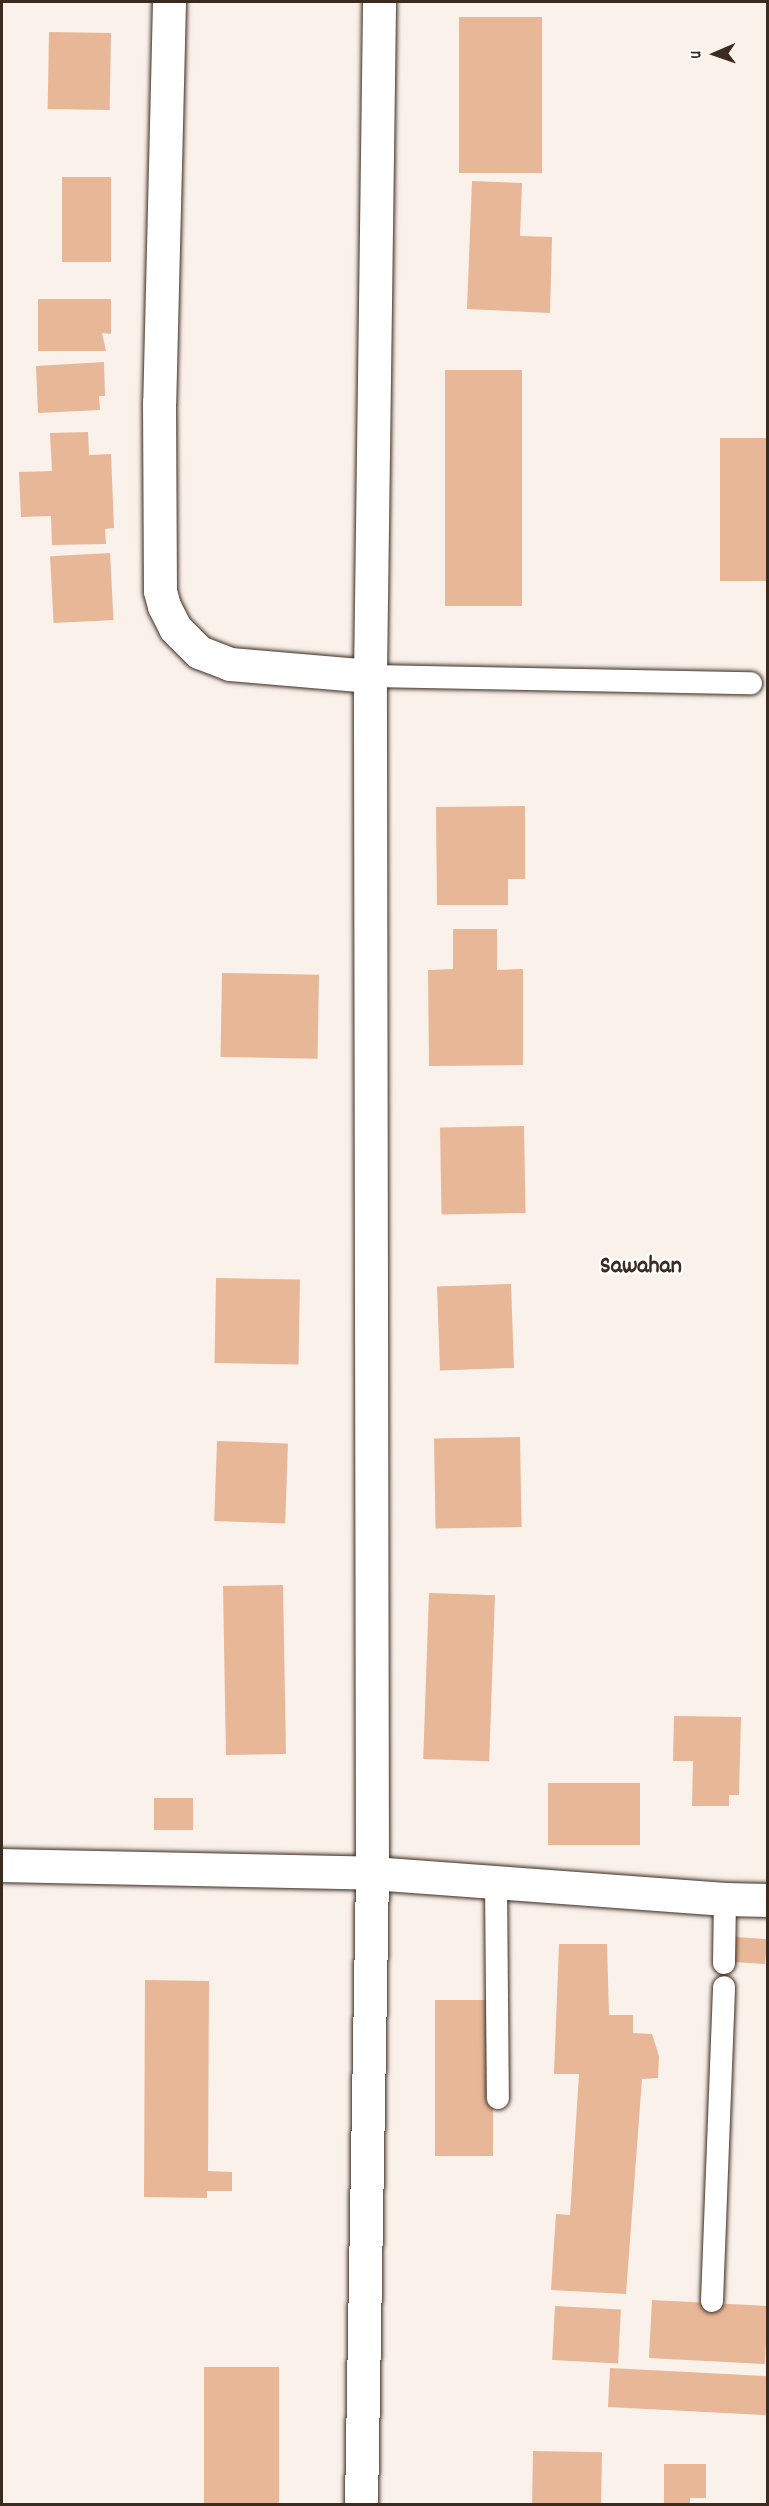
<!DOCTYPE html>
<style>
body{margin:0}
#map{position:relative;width:769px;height:2506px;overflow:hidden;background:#faf1ea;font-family:Dekko,sans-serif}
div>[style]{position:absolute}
.building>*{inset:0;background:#e7b798;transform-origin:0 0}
.roads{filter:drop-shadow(0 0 2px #3b2a1e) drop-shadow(0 0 2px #3b2a1e)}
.lane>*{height:22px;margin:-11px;padding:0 11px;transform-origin:11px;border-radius:11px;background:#fff}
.street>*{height:33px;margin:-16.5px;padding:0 16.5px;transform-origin:16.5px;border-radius:16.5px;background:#fff}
.secondary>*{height:33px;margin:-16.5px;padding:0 16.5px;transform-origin:16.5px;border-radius:16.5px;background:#fff}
span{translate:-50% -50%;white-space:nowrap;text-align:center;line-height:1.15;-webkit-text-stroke:5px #fff;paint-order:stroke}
.quarter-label{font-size:24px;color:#3b2a1e;font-weight:700}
.frame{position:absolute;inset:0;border:3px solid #3b2a1e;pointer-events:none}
.north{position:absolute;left:685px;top:24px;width:60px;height:60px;-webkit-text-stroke:4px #fff;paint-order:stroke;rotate:268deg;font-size:16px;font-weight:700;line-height:24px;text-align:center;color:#3b2a1e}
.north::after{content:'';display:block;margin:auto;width:21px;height:27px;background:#3b2a1e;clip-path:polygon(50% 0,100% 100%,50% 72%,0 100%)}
</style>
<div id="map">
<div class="building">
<i style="left:542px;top:17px;width:156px;height:83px;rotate:90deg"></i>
<i style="left:49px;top:32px;width:62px;height:77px;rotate:1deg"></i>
<i style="left:62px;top:177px;width:49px;height:85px"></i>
<i style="clip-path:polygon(472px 181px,522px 183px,520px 236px,552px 237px,550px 313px,467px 309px)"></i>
<i style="clip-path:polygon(38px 299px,111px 299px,111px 334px,102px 333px,106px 351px,38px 351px)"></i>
<i style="clip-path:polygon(104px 362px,105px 396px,99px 396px,100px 410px,38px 413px,36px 366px)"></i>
<i style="left:522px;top:370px;width:236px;height:77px;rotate:90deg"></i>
<i style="clip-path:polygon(88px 432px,89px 455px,111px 454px,114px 528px,105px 529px,106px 544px,52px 545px,51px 516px,21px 517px,19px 472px,52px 471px,50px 433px)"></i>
<i style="left:720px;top:438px;width:48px;height:143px"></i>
<i style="left:110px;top:553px;width:67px;height:60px;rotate:87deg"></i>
<i style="clip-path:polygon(525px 806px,525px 879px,508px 879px,508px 905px,437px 905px,436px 807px)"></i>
<i style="clip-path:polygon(453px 929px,497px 929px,497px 970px,523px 969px,523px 1065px,429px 1066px,428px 970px,453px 969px)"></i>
<i style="left:222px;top:973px;width:97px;height:84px;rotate:1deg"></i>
<i style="left:524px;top:1126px;width:87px;height:84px;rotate:89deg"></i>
<i style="left:216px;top:1278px;width:84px;height:85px;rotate:1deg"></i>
<i style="left:511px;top:1284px;width:84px;height:74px;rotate:88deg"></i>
<i style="left:520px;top:1437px;width:90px;height:86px;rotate:89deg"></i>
<i style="left:217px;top:1441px;width:71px;height:80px;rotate:2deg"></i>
<i style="left:283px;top:1585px;width:169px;height:60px;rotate:89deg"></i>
<i style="left:429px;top:1593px;width:66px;height:166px;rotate:2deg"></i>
<i style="clip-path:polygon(674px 1716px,741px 1717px,739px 1795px,729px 1795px,729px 1806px,692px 1806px,693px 1761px,673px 1761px)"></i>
<i style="left:640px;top:1783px;width:62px;height:92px;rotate:90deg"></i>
<i style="left:193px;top:1798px;width:32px;height:39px;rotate:90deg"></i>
<i style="left:736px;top:1937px;width:31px;height:25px;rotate:4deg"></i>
<i style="clip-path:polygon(559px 1944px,607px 1944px,609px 2015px,633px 2015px,633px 2033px,652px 2034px,659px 2056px,658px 2078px,642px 2079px,626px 2294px,551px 2290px,556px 2214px,570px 2215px,579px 2074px,554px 2074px)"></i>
<i style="clip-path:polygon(145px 1980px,209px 1981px,208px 2171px,232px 2172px,232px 2191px,207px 2191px,207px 2198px,144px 2197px)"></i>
<i style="left:435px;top:2000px;width:58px;height:156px"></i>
<i style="left:652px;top:2300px;width:116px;height:58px;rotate:3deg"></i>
<i style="left:555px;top:2306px;width:66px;height:54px;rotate:3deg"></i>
<i style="left:279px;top:2367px;width:137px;height:75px;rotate:90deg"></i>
<i style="left:610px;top:2368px;width:158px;height:39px;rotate:3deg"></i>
<i style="left:533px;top:2451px;width:69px;height:53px;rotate:1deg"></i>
<i style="clip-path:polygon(664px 2464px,706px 2464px,706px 2498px,690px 2498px,690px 2504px,664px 2504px)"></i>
</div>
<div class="roads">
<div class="lane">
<i style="left:370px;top:676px;width:381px;rotate:1.1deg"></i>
<i style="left:496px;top:1883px;width:215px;rotate:89.5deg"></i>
<i style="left:724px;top:1963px;width:64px;rotate:-89.1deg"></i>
<i style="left:712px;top:2301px;width:314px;rotate:-87.8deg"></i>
</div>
<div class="street">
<i style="left:169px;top:2px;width:400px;rotate:91.4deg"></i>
<i style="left:159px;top:402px;width:189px;rotate:89.7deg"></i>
<i style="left:160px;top:591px;width:16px;rotate:75deg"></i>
<i style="left:164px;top:606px;width:25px;rotate:63deg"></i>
<i style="left:175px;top:628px;width:34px;rotate:45deg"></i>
<i style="left:199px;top:652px;width:33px;rotate:21deg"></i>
<i style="left:230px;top:664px;width:141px;rotate:4.9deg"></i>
<i style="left:2px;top:1865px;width:370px;rotate:1.2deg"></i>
<i style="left:372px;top:1873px;width:354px;rotate:4.2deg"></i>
<i style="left:725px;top:1899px;width:43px;rotate:1.3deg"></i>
</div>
<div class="secondary">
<i style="left:361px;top:2504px;width:631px;rotate:-89deg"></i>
<i style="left:372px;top:1873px;width:1197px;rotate:-90.1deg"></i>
<i style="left:370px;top:676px;width:674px;rotate:-89.23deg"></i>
</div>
</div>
<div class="quarter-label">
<span style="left:641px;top:1268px">Sawahan</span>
</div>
<div class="frame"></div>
<div class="north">U</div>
</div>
